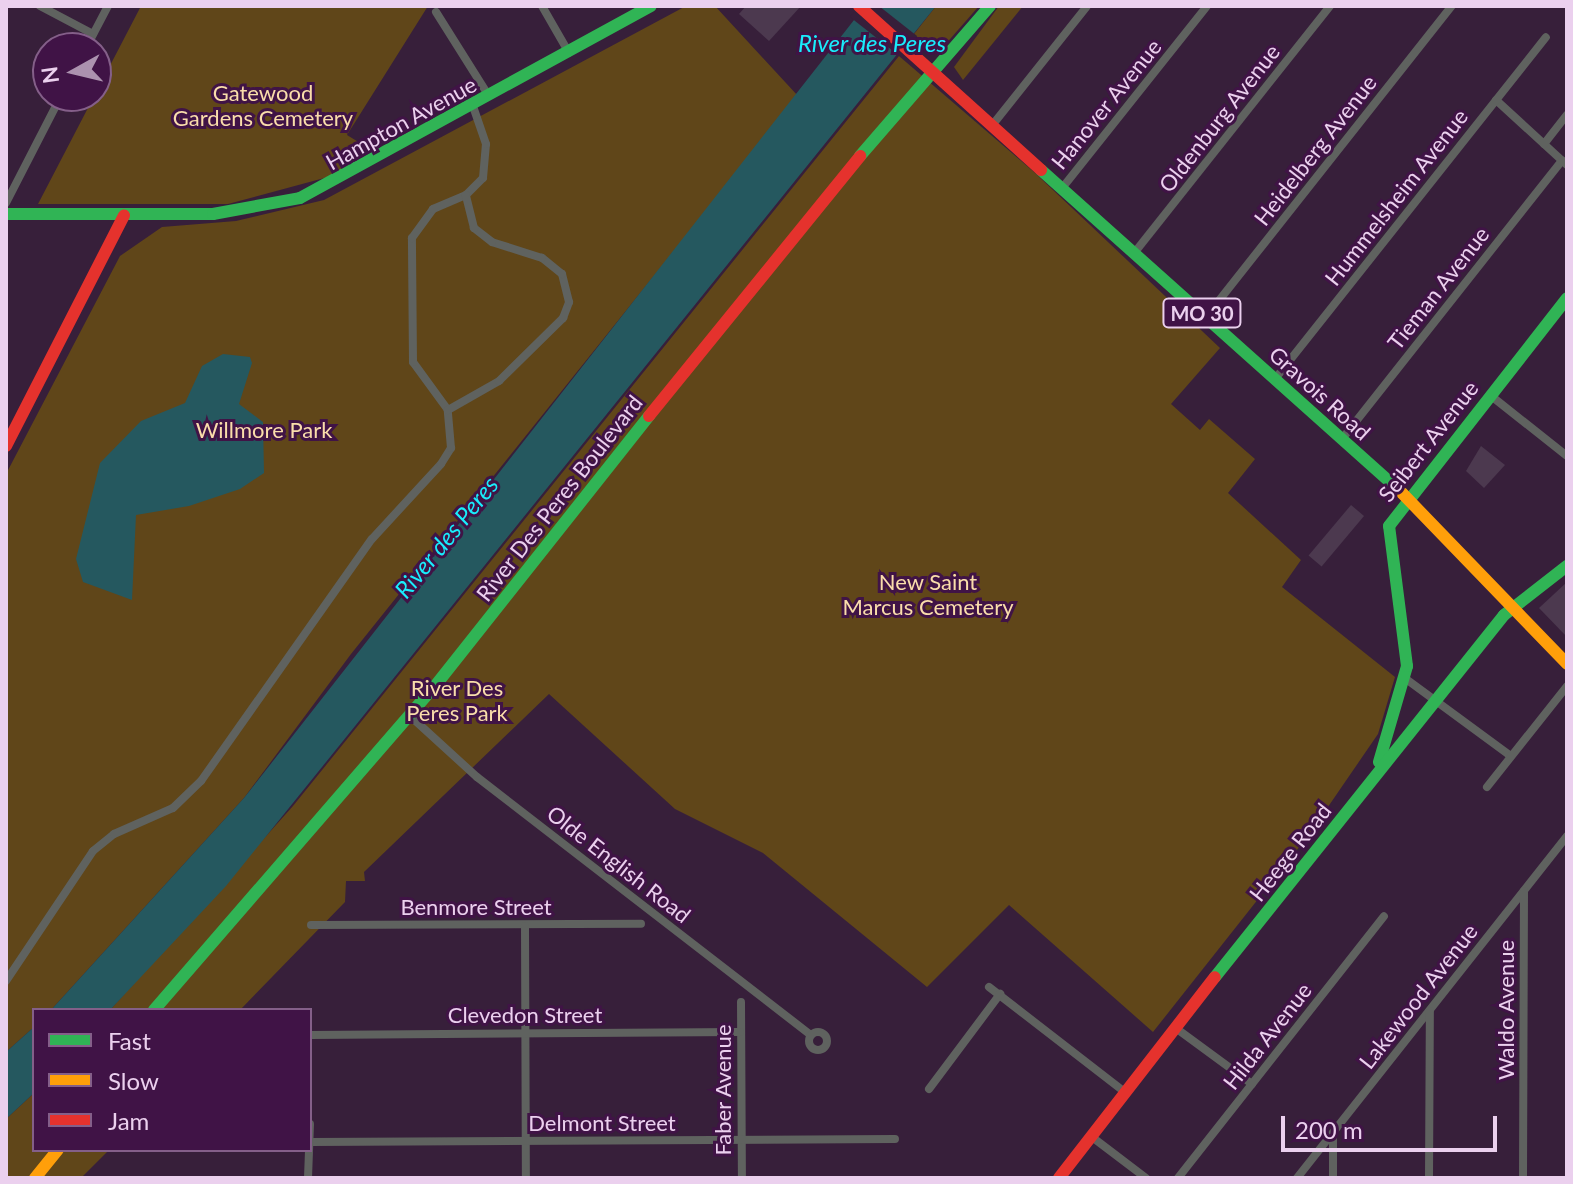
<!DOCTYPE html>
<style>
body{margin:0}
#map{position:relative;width:1573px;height:1184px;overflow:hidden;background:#371f3a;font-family:Lato,sans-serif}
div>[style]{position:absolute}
.green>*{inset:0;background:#604619}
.water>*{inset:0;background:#25585f}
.pier>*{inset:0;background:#371f3a}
.building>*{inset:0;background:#4c394f;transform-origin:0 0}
.street>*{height:8px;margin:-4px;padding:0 4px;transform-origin:4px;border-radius:4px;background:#5f625f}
.street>.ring{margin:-4px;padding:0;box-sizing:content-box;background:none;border:8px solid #5f625f;border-radius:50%}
.fast>*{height:12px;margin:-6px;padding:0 6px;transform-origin:6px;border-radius:6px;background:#30b455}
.slow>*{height:12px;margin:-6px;padding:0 6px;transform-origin:6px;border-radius:6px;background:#ff9f0a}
.jam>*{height:12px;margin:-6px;padding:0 6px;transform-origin:6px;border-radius:6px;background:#e5322d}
span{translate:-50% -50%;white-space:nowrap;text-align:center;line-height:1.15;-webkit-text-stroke:6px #401346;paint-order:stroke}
.shield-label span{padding:2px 6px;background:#401346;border:2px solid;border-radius:6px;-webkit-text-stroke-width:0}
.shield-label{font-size:20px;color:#ebd0ee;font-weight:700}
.park-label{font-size:22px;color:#f9ddaa}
.street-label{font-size:22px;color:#ebd0ee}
.water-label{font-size:24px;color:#19edfc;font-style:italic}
.frame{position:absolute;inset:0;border:8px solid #ebd0ee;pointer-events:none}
.legend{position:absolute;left:32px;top:1008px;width:280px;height:144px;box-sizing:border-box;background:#401346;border:2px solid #845f89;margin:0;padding:10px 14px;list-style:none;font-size:24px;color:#ebd0ee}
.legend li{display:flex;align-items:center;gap:16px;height:40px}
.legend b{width:40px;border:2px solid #845f89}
.north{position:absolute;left:32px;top:32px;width:80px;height:80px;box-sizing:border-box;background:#401346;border:2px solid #845f89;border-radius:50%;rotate:262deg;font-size:22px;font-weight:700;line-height:32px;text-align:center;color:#ebd0ee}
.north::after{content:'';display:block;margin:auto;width:28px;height:36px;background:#ac92af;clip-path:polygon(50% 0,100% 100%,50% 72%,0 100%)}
.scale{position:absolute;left:1281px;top:1116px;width:216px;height:36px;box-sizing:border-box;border:4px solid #ebd0ee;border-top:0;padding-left:10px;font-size:24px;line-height:28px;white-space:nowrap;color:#ebd0ee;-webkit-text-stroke:6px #401346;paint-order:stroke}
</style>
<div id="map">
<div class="green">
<i style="clip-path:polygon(141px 6px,428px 6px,347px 135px,373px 151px,328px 177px,228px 204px,38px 204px)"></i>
<i style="clip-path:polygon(686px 6px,715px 6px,798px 96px,351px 654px,244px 798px,51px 1010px,34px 1010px,34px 1027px,6px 1052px,6px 474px,120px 256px,162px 227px,236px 221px,324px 200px)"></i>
<i style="clip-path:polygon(936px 6px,979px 6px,937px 54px,914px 34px)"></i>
<i style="clip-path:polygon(999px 6px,1023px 6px,963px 80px,954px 67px)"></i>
<i style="clip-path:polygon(899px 56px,1034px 172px,1220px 348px,1171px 404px,1200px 430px,1209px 419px,1255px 459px,1228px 493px,1301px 560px,1282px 587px,1395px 677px,1378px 734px,1308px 836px,1153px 1032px,1009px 905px,927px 987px,763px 853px,675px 809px,549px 694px,364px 872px,365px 881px,346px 881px,345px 902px,240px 1010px,110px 1010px,293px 806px)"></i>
<i style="clip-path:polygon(34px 1093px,34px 1150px,109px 1150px,81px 1178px,6px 1178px,6px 1119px)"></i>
</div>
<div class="water">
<i style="clip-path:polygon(865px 6px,936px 6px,226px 886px,110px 1010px,51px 1010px,244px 798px)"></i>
<i style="clip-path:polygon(223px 354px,250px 357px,252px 363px,239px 404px,263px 422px,264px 473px,240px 489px,189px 506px,136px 515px,132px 600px,83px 582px,76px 559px,100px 463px,141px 421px,185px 403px,202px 366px)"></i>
<i style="clip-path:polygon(34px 1027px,34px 1093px,6px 1119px,6px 1052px)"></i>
</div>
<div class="pier">
<i style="clip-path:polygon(859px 6px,879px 6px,917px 36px,902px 58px,850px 17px)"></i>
</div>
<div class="building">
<i style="clip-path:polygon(746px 6px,801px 6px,769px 41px,739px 14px)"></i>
<i style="clip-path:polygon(1481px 446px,1505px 465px,1484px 488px,1466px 471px)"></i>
<i style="left:1351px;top:505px;width:17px;height:66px;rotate:40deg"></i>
<i style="clip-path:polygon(1567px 582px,1567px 637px,1539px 608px)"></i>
</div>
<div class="street">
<i style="left:40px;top:6px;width:60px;rotate:27.8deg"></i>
<i style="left:542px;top:6px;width:54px;rotate:60.1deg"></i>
<i style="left:436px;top:12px;width:99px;rotate:57.8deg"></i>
<i style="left:86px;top:48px;width:47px;rotate:-62.4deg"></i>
<i style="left:1496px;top:100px;width:96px;rotate:42.5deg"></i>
<i style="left:994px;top:123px;width:149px;rotate:-51.5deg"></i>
<i style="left:1544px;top:144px;width:37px;rotate:-52deg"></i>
<i style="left:1063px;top:187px;width:231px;rotate:-51.5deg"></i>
<i style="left:6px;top:203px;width:120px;rotate:-62.8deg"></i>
<i style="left:1135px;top:252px;width:314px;rotate:-51.6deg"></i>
<i style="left:1206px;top:317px;width:397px;rotate:-51.7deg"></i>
<i style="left:1275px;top:379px;width:436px;rotate:-51.6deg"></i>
<i style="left:1490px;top:395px;width:98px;rotate:38.4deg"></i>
<i style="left:448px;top:410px;width:59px;rotate:-126.1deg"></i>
<i style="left:413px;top:362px;width:124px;rotate:-90.5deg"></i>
<i style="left:412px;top:238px;width:36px;rotate:-54deg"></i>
<i style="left:433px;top:209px;width:36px;rotate:-23deg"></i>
<i style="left:466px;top:195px;width:24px;rotate:-45deg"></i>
<i style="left:483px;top:178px;width:34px;rotate:-85deg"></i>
<i style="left:486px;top:144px;width:39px;rotate:-109deg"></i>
<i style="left:1342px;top:439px;width:355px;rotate:-51.7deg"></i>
<i style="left:1406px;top:679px;width:130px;rotate:36.3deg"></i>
<i style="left:409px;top:715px;width:92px;rotate:42.4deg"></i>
<i style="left:477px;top:777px;width:422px;rotate:37.7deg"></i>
<i style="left:1487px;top:787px;width:129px;rotate:-51.6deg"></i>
<i style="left:311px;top:925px;width:330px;rotate:-0.2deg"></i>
<i style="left:525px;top:926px;width:252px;rotate:89.8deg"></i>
<i style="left:6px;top:981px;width:156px;rotate:-56.2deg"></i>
<i style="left:93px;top:851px;width:27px;rotate:-39deg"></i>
<i style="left:114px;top:834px;width:64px;rotate:-23.8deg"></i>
<i style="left:173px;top:808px;width:39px;rotate:-44deg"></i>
<i style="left:201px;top:781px;width:296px;rotate:-54.8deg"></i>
<i style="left:372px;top:539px;width:102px;rotate:-47.4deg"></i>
<i style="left:441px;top:464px;width:19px;rotate:-58deg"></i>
<i style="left:451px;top:448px;width:38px;rotate:-95deg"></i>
<i style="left:448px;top:410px;width:59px;rotate:-29.6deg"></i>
<i style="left:499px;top:381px;width:90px;rotate:-44.5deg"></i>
<i style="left:563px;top:318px;width:17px;rotate:-69deg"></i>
<i style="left:569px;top:302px;width:29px;rotate:-104deg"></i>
<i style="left:562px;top:274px;width:26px;rotate:-141deg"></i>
<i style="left:542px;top:258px;width:52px;rotate:-162.3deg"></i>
<i style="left:492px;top:242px;width:23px;rotate:-142deg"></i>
<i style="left:474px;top:228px;width:34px;rotate:-104deg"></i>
<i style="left:989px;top:987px;width:173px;rotate:37.7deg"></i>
<i style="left:741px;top:1002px;width:176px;rotate:89.7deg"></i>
<i style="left:1177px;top:1029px;width:93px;rotate:36.3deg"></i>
<i class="ring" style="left:809px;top:1032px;width:10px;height:10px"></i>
<i style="left:310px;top:1035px;width:430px;rotate:-0.4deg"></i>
<i style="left:929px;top:1089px;width:119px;rotate:-53.2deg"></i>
<i style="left:1092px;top:1137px;width:68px;rotate:37.2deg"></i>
<i style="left:310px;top:1142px;width:585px;rotate:-0.29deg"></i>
<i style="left:308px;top:1178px;width:54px;rotate:-87.9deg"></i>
<i style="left:1178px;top:1178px;width:333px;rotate:-51.8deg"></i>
<i style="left:1297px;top:1178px;width:436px;rotate:-51.7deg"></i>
<i style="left:1333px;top:1178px;width:41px;rotate:-90deg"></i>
<i style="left:1429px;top:1178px;width:167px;rotate:-89.7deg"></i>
<i style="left:1523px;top:1178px;width:287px;rotate:-89.8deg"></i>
</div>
<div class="fast">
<i style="left:860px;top:156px;width:198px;rotate:-49.1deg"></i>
<i style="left:1041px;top:170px;width:484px;rotate:41.8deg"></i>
<i style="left:6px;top:214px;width:207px"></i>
<i style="left:213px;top:214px;width:88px;rotate:-10.4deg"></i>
<i style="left:300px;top:198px;width:400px;rotate:-28.7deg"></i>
<i style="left:1379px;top:762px;width:100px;rotate:-73.7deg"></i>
<i style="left:1407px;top:666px;width:141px;rotate:-97.3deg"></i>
<i style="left:1389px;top:526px;width:289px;rotate:-52deg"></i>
<i style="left:1215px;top:977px;width:463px;rotate:-51.4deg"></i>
<i style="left:1504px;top:615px;width:80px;rotate:-37.9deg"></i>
<i style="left:154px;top:1010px;width:429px;rotate:-49.1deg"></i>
<i style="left:435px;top:686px;width:345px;rotate:-51.6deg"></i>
</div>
<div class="slow">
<i style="left:1402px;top:493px;width:238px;rotate:46deg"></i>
<i style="left:35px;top:1178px;width:36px;rotate:-51deg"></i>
</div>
<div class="jam">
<i style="left:859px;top:6px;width:245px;rotate:42deg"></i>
<i style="left:649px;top:416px;width:335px;rotate:-50.9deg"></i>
<i style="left:6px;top:446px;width:259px;rotate:-62.9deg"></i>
<i style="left:1059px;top:1178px;width:254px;rotate:-52.2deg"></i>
</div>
<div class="shield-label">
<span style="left:1202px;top:313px">MO 30</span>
</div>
<div class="park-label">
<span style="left:263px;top:105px">Gatewood<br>Gardens Cemetery</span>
<span style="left:264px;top:430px">Willmore Park</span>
<span style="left:928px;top:594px">New Saint<br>Marcus Cemetery</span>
<span style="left:457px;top:700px">River Des<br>Peres Park</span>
</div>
<div class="street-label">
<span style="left:1106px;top:104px;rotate:-51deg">Hanover Avenue</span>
<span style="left:1219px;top:118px;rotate:-52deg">Oldenburg Avenue</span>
<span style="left:401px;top:123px;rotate:-29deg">Hampton Avenue</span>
<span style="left:1315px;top:150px;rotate:-52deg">Heidelberg Avenue</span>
<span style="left:1396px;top:197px;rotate:-52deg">Hummelsheim Avenue</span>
<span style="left:1438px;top:288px;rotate:-52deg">Tieman Avenue</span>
<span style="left:1320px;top:393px;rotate:42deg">Gravois Road</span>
<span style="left:1428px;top:441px;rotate:-52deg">Seibert Avenue</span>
<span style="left:559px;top:498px;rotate:-52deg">River Des Peres Boulevard</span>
<span style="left:1290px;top:852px;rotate:-52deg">Heege Road</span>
<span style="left:619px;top:864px;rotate:38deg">Olde English Road</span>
<span style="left:476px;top:907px">Benmore Street</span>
<span style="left:1418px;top:996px;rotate:-52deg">Lakewood Avenue</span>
<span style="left:1506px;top:1010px;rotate:-90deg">Waldo Avenue</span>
<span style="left:525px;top:1015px">Clevedon Street</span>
<span style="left:1267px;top:1036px;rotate:-52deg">Hilda Avenue</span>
<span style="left:723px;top:1090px;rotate:-90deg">Faber Avenue</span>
<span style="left:602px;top:1123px">Delmont Street</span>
</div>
<div class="water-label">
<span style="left:872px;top:43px">River des Peres</span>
<span style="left:446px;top:537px;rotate:-51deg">River des Peres</span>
</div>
<div class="frame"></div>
<ul class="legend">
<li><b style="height:10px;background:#30b455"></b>Fast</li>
<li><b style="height:10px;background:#ff9f0a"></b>Slow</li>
<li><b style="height:10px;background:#e5322d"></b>Jam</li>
</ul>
<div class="north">N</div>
<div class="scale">200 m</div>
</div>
